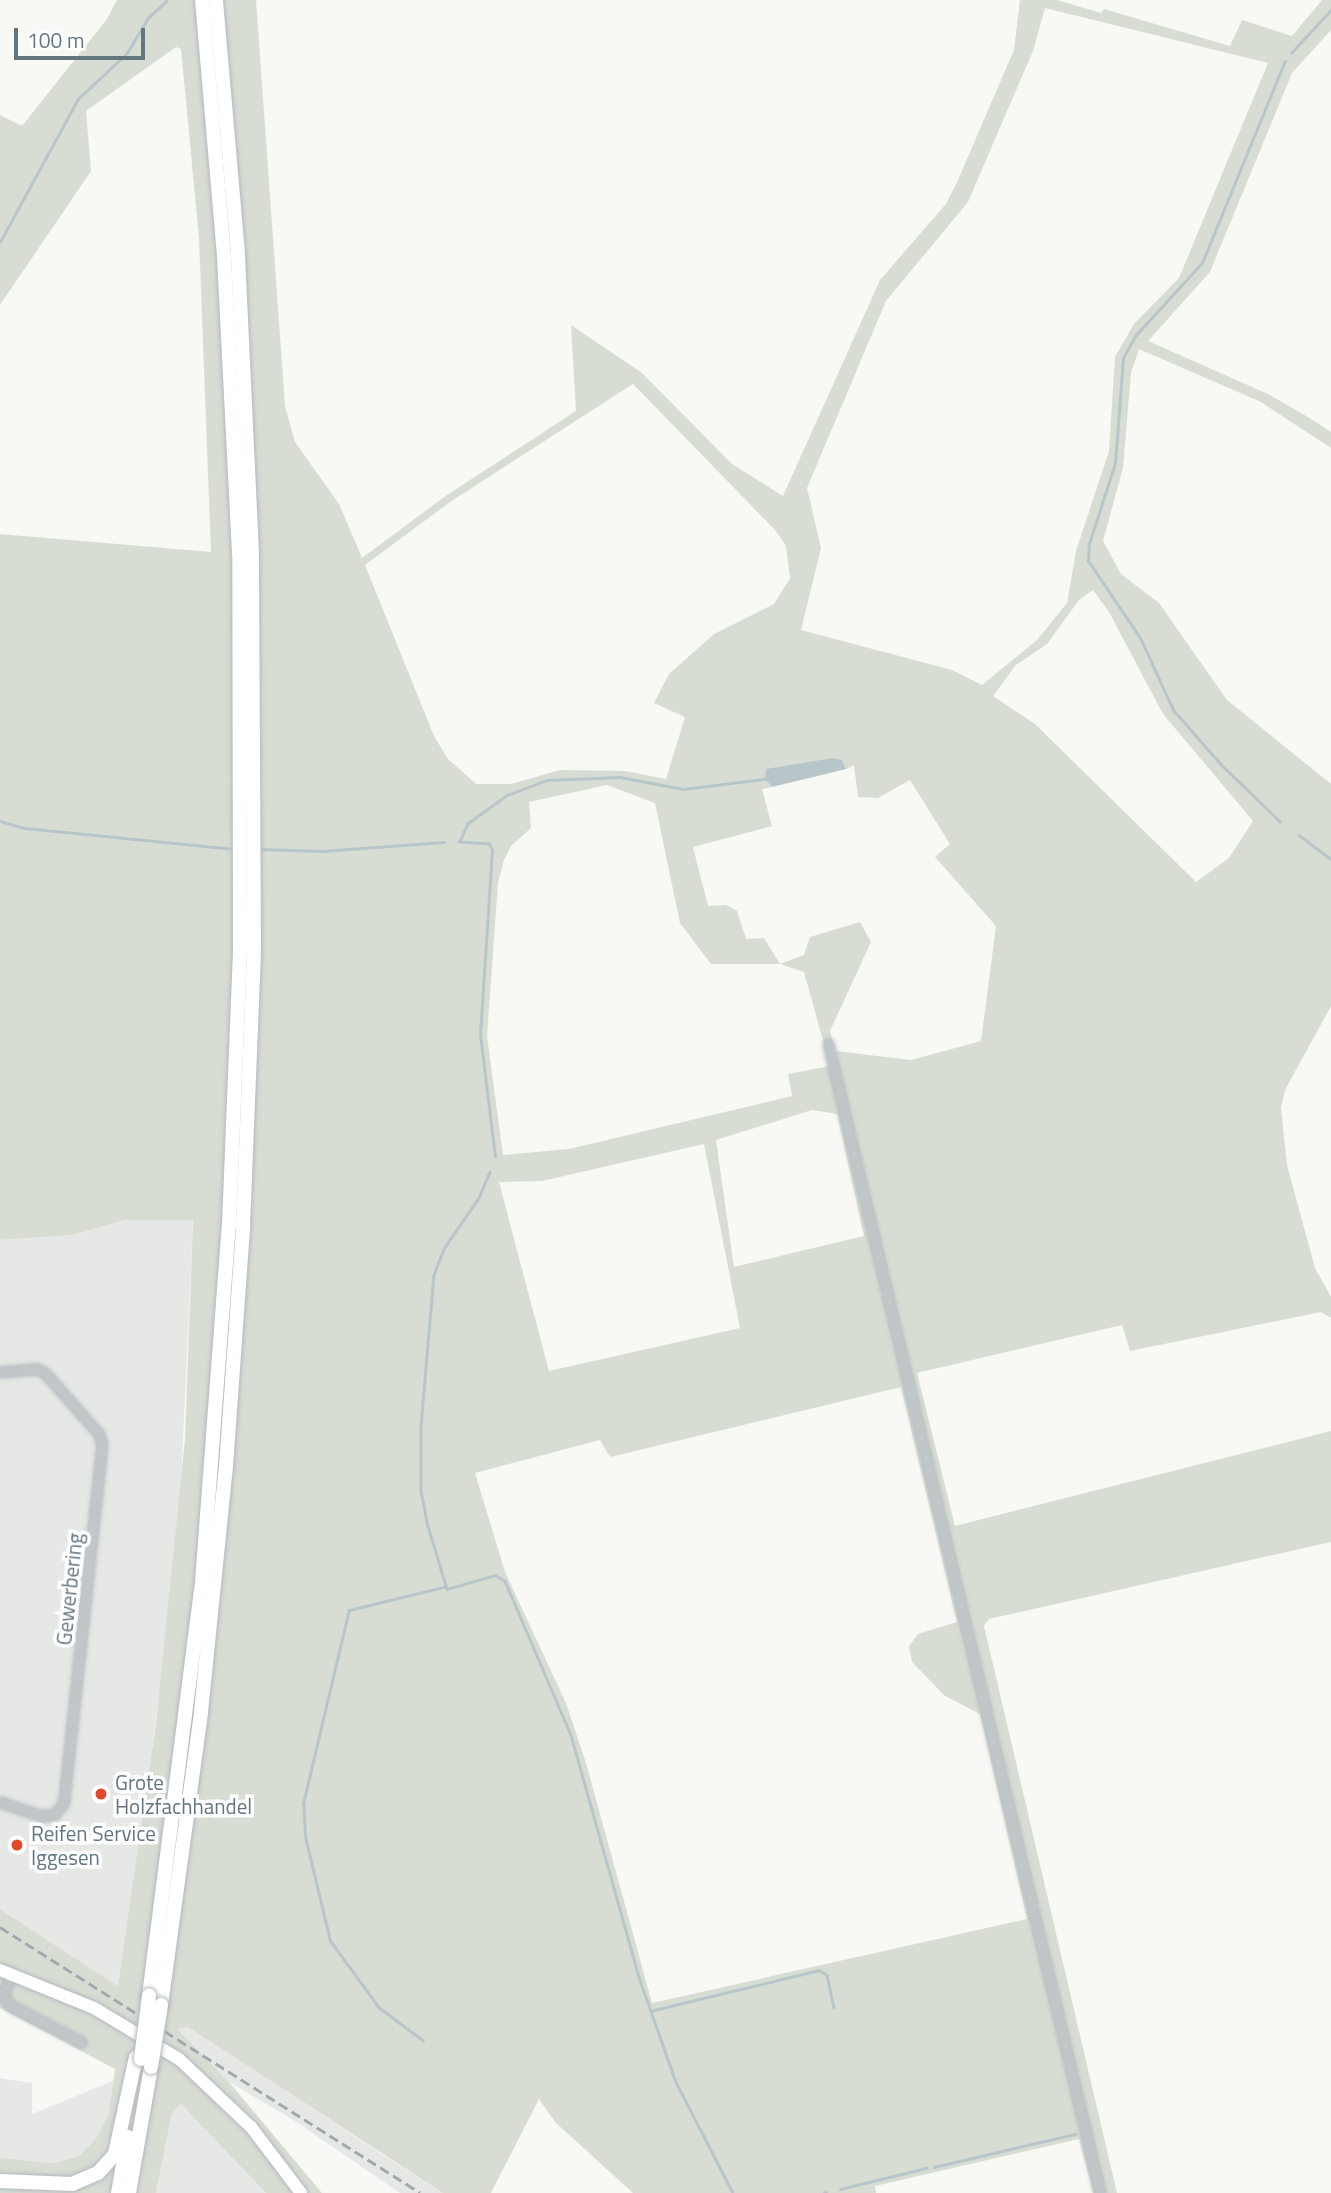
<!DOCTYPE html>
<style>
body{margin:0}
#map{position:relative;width:1331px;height:2193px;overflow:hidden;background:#f8f8f5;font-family:"Titillium Web",sans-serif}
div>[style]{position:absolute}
.built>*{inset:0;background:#e6e8e6}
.green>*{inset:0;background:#d8ddd4}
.water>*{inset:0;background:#b8c6c9}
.stream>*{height:2.5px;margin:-1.25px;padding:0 1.25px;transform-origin:1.25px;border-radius:1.25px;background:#b8c6c9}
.roads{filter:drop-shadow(0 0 2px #b4babe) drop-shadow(0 0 2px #b4babe)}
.minor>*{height:9px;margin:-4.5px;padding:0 4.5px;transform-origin:4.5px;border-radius:4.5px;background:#c1c6c9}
.secondary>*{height:12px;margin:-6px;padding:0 6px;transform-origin:6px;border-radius:6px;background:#fff}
.trunk>*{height:14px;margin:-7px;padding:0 7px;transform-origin:7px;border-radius:7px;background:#fff}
.rail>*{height:2.5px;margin-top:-1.25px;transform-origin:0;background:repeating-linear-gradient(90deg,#a0a9ad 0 10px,transparent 0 15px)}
.bridges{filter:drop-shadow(0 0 2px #b5b9bc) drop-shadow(0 0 2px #b5b9bc)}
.trunk-bridge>*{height:14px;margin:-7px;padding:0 7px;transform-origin:7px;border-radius:7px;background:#fff}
.dots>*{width:19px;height:19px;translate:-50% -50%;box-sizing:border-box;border:4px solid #fff;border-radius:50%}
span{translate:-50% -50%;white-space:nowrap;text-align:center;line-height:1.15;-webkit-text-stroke:7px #fff;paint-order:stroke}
.street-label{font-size:21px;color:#637680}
.poi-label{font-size:21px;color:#637680}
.left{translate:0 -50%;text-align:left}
.scale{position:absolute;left:14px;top:28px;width:131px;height:32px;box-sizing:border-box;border:4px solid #637680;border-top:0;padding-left:9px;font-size:21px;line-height:24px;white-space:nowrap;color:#637680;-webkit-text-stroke:5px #fff;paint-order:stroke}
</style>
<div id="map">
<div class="built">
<i style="clip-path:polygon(125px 1220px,193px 1220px,179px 1528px,139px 1856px,118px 1986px,0 1909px,0 1240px,73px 1235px)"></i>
<i style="clip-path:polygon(188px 2026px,383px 2155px,443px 2193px,400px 2193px,292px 2119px,229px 2082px,176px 2029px)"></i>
<i style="clip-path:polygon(0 2078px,32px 2083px,32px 2114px,113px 2081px,108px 2116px,97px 2139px,79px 2156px,54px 2163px,0 2158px)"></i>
<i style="clip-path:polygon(181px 2103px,266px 2193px,156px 2193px,172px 2113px)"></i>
</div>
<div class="green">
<i style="clip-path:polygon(evenodd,117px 0,256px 0,285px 406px,295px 442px,339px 504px,362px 558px,447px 495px,576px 411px,571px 325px,642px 373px,732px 464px,783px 496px,880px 280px,946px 204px,958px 180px,1014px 50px,1020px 0,1057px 0,1101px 13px,1104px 9px,1230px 46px,1242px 20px,1292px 36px,1322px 0,1331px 0,1331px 30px,1292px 73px,1210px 272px,1148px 341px,1268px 394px,1308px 417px,1331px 432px,1331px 448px,1261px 402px,1139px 349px,1131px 373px,1123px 468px,1103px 541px,1121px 574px,1159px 603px,1227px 700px,1331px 784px,1331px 1006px,1285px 1090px,1281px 1108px,1287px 1165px,1315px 1268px,1331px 1297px,1331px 1318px,1321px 1312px,1130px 1351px,1122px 1325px,917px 1373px,955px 1526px,1331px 1431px,1331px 1542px,989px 1619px,984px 1626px,1117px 2193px,1093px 2193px,1079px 2139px,875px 2186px,876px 2193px,633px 2193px,556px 2123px,539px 2099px,491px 2193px,443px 2193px,188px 2027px,177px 2029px,229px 2082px,322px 2193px,266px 2193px,181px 2104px,172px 2113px,156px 2193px,0 2193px,0 2158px,54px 2163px,79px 2156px,96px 2139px,108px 2116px,115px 2069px,0 2008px,0 1909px,118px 1986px,156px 1723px,185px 1439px,193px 1220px,125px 1220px,73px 1235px,0 1240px,0 534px,211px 552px,199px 238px,181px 49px,176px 47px,86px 111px,91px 171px,0 305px,0 115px,22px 126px,107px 19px,117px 0,1045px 8px,1268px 63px,1179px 278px,1134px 324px,1115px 357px,1109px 451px,1076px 551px,1067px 603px,1037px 640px,982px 685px,952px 670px,801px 630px,821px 548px,807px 488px,886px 301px,968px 202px,1033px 51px,1045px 8px,117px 0,633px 384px,776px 531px,786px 546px,790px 578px,774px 604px,714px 634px,669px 674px,654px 703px,685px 717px,666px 779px,626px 771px,560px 770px,511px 784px,476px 784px,448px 759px,434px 736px,365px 565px,450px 502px,633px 384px,117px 0,1093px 590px,1109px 612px,1163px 714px,1253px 821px,1229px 858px,1196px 882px,1035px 724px,993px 696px,1016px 665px,1047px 644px,1079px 600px,1093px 590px,117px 0,842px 760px,846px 769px,854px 765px,858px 797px,878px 798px,910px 780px,950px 844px,935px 857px,996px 926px,981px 1041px,911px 1060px,835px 1051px,830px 1031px,871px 942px,860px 922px,810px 937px,804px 955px,780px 964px,764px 938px,746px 939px,737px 911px,726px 905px,708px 906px,693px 847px,772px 826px,762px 789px,772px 787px,765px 779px,842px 760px,117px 0,607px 785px,655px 803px,680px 923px,711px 964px,780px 964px,804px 972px,830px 1066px,788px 1074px,792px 1096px,569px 1149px,503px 1155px,487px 1036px,498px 883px,504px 860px,511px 846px,531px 828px,529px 802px,607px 785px,117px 0,812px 1110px,837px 1114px,864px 1236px,734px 1267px,716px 1140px,812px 1110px,117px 0,704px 1144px,740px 1328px,549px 1371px,499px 1182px,542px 1181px,704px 1144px,117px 0,901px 1387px,957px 1622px,918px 1634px,909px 1646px,912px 1662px,945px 1696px,980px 1714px,1027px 1919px,652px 2003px,586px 1763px,566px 1703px,505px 1572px,475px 1473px,600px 1440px,610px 1457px,901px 1387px)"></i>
</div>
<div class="water">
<i style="clip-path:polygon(833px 758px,842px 760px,846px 769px,772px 787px,765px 779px,766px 769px)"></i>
</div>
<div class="stream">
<i style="left:1291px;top:53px;width:59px;rotate:-47.1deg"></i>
<i style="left:0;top:242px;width:163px;rotate:-61.4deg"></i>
<i style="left:78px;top:99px;width:67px;rotate:-43.2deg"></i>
<i style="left:127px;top:53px;width:41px;rotate:-59deg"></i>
<i style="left:148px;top:18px;width:25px;rotate:-43deg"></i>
<i style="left:0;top:821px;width:26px;rotate:16deg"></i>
<i style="left:25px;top:828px;width:210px;rotate:5.7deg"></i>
<i style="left:1280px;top:822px;width:82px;rotate:-136deg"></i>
<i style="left:1221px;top:765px;width:73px;rotate:-131.1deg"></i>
<i style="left:1173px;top:710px;width:79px;rotate:-114.6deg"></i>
<i style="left:1140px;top:638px;width:93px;rotate:-124deg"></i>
<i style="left:1088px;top:561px;width:17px;rotate:-87deg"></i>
<i style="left:1089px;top:544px;width:85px;rotate:-72.2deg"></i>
<i style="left:1115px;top:463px;width:105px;rotate:-85.6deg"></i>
<i style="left:1123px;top:358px;width:25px;rotate:-61deg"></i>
<i style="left:1135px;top:336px;width:99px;rotate:-47.5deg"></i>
<i style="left:1202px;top:263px;width:218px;rotate:-67.7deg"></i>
<i style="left:1299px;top:835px;width:40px;rotate:37deg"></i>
<i style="left:258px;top:849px;width:64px;rotate:1.8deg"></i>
<i style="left:322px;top:851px;width:122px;rotate:-4.2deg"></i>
<i style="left:495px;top:1157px;width:123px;rotate:-97deg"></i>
<i style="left:480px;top:1035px;width:185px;rotate:-86.3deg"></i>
<i style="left:492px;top:850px;width:7px;rotate:-117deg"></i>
<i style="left:489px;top:844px;width:30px;rotate:-176deg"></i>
<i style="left:459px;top:842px;width:21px;rotate:-65deg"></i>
<i style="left:468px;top:823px;width:48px;rotate:-35.7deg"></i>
<i style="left:507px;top:795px;width:43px;rotate:-20.6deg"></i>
<i style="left:547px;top:780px;width:73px;rotate:-2.4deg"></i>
<i style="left:620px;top:777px;width:64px;rotate:10.8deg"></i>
<i style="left:683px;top:789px;width:83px;rotate:-7deg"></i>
<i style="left:490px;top:1172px;width:28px;rotate:113deg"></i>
<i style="left:479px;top:1198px;width:62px;rotate:124.5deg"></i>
<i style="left:444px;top:1249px;width:28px;rotate:111deg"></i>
<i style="left:434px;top:1275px;width:152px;rotate:94.9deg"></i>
<i style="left:421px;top:1426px;width:65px;rotate:90deg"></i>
<i style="left:421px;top:1491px;width:36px;rotate:79deg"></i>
<i style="left:428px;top:1526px;width:66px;rotate:73.2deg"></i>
<i style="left:447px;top:1589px;width:50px;rotate:-16.3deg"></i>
<i style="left:495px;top:1575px;width:12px;rotate:31deg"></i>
<i style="left:505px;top:1581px;width:168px;rotate:66.8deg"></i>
<i style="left:571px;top:1735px;width:255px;rotate:74.3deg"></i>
<i style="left:640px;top:1980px;width:108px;rotate:70.6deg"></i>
<i style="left:676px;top:2082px;width:125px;rotate:62.8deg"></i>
<i style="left:650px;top:2011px;width:174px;rotate:-13.6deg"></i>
<i style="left:819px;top:1970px;width:9px;rotate:32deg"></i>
<i style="left:827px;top:1975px;width:33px;rotate:78deg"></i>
<i style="left:423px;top:2041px;width:55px;rotate:-143.1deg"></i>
<i style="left:379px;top:2008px;width:83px;rotate:-126.2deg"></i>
<i style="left:330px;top:1941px;width:107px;rotate:-103.5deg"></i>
<i style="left:305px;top:1837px;width:33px;rotate:-93deg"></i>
<i style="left:303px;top:1804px;width:199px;rotate:-76.7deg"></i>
<i style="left:349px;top:1610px;width:98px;rotate:-13.6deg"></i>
<i style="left:934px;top:2167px;width:145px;rotate:-13.2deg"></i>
<i style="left:840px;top:2189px;width:89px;rotate:-13.7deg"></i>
<i style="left:824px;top:2193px;width:2px;rotate:-27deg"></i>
</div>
<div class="roads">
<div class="minor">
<i style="left:828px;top:1044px;width:1181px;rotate:76.68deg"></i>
<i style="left:0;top:1372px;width:37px;rotate:-5deg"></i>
<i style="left:37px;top:1369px;width:9px;rotate:27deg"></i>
<i style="left:45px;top:1373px;width:81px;rotate:48.5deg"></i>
<i style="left:99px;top:1434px;width:10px;rotate:73deg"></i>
<i style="left:102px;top:1444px;width:360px;rotate:96.1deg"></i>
<i style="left:64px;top:1802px;width:15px;rotate:127deg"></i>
<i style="left:55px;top:1814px;width:13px;rotate:171deg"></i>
<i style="left:42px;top:1816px;width:44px;rotate:-161.6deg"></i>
<i style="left:0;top:1993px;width:17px;rotate:50deg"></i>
<i style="left:11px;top:2006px;width:79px;rotate:27.2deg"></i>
<i style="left:4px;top:1994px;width:21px;rotate:-71deg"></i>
</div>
<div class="secondary">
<i style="left:0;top:1970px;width:101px;rotate:22deg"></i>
<i style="left:94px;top:2008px;width:99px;rotate:31deg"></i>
<i style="left:179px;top:2059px;width:99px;rotate:43.4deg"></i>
<i style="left:251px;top:2127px;width:83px;rotate:52.9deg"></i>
</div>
<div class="trunk">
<i style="left:149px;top:1996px;width:417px;rotate:-82.7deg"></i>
<i style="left:202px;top:1582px;width:358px;rotate:-85.7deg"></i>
<i style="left:229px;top:1225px;width:277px;rotate:-87.7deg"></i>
<i style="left:240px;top:948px;width:395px;rotate:-90.1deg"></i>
<i style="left:239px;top:553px;width:297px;rotate:-92.9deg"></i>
<i style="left:224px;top:256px;width:257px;rotate:-94.9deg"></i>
<i style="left:161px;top:2005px;width:296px;rotate:-82.2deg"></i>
<i style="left:201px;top:1712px;width:247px;rotate:-84.2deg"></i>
<i style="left:226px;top:1466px;width:241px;rotate:-85.9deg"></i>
<i style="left:243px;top:1226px;width:277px;rotate:-87.7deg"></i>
<i style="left:254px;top:949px;width:396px;rotate:-90.3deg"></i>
<i style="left:252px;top:553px;width:300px;rotate:-92.7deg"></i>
<i style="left:238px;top:253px;width:254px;rotate:-95deg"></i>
<i style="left:0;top:2181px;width:72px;rotate:2.4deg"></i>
<i style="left:72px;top:2184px;width:28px;rotate:-23deg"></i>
<i style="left:98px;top:2173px;width:25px;rotate:-48deg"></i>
<i style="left:115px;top:2154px;width:99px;rotate:-77.8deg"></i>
<i style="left:118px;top:2193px;width:57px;rotate:-79.9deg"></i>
<i style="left:129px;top:2193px;width:128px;rotate:-80.1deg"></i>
</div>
</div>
<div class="rail">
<i style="left:0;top:1927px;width:497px;rotate:32.3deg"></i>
</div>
<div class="bridges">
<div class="trunk-bridge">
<i style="left:141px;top:2059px;width:64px;rotate:-82.8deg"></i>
<i style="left:151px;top:2067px;width:63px;rotate:-80.8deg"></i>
</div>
</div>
<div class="dots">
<i style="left:101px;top:1794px;background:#e2482c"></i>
<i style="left:17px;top:1845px;background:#e2482c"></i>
</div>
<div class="street-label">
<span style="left:69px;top:1589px;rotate:-84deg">Gewerbering</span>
</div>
<div class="poi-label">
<span class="left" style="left:115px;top:1794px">Grote<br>Holzfachhandel</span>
<span class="left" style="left:31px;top:1845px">Reifen Service<br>Iggesen</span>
</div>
<div class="scale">100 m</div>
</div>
